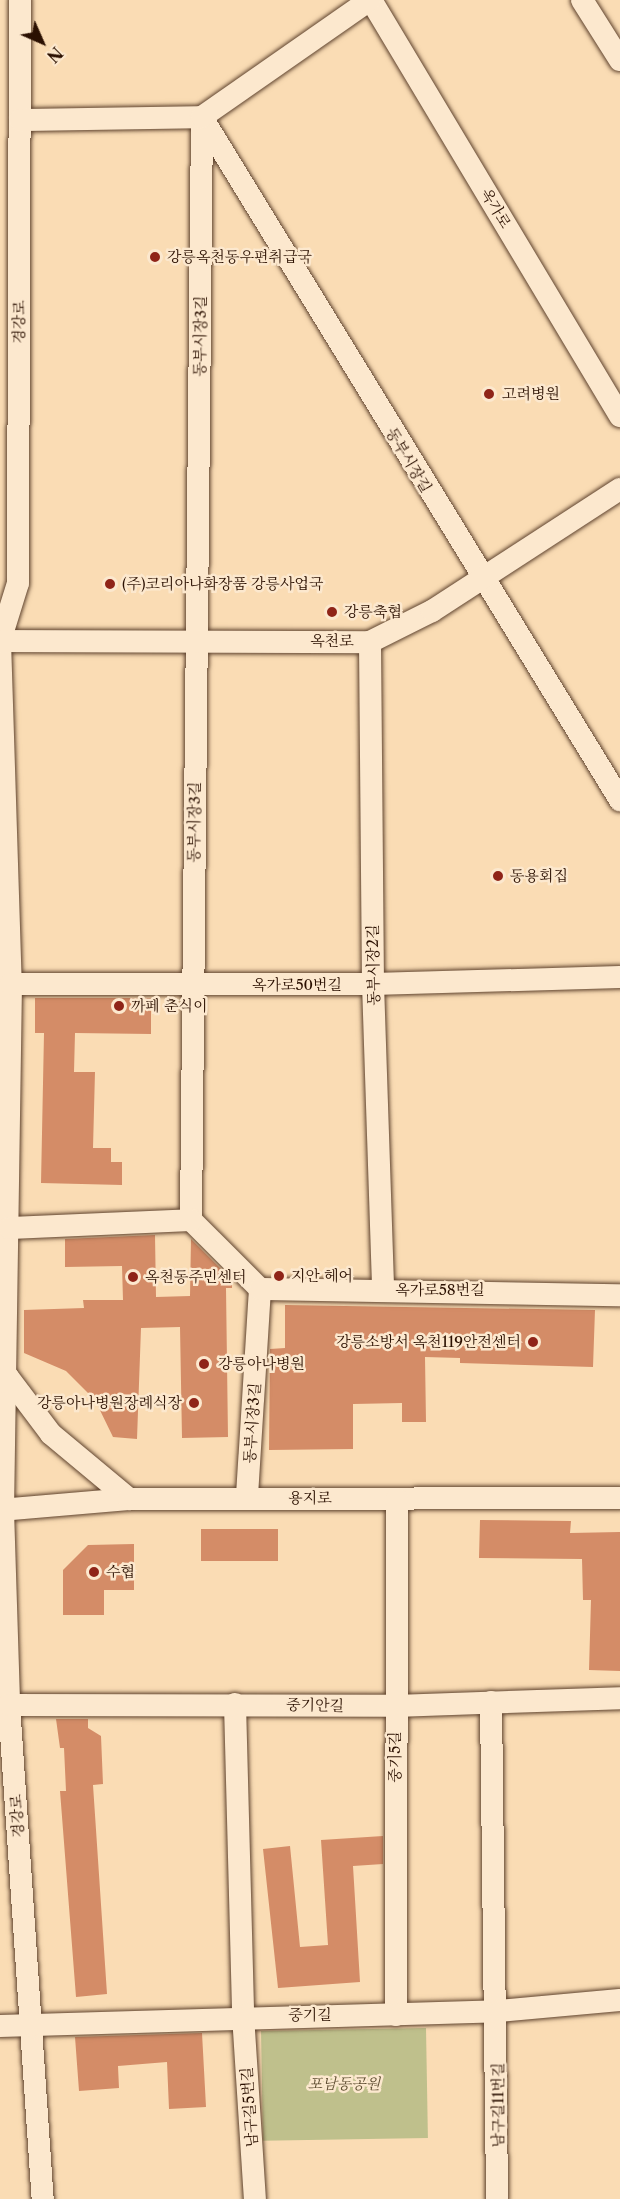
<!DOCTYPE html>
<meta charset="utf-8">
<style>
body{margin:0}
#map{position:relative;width:620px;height:2199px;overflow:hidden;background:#fadcb4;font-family:"Libre Caslon Text","Noto Serif KR",serif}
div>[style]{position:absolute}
.green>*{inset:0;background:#bfc08c;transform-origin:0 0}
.building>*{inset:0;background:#d48c67;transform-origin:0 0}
.roads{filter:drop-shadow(0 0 2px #5f432e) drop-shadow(0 0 2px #5f432e)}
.minor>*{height:22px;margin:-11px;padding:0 11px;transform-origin:11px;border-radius:11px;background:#fce8ce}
.dots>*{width:16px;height:16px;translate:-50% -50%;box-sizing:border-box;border:3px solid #fce8ce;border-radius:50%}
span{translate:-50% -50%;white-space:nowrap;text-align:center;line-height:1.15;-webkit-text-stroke:5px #fce8ce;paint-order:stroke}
.street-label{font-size:15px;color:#2b1001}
.poi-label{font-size:15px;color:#2b1001}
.left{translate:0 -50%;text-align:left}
.right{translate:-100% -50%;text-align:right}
.park-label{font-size:15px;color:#5f4e32;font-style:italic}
.north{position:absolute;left:12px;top:12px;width:60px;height:60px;-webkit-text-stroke:4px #fce8ce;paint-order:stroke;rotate:135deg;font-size:16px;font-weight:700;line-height:24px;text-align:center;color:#2b1001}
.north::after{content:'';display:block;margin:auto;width:21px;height:27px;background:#2b1001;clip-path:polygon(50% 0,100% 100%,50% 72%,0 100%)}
</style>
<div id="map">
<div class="green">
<i style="left:426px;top:2028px;width:110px;height:165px;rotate:89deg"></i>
</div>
<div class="building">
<i style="clip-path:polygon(35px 998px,151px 998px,151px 1034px,75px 1033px,74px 1072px,95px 1072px,93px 1148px,111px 1148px,111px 1162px,122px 1162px,122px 1185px,41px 1183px,44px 1033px,35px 1033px)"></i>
<i style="clip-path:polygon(155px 1235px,156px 1297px,190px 1296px,191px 1239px,232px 1280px,232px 1288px,226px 1288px,228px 1437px,182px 1438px,180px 1327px,141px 1328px,137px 1439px,113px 1437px,95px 1400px,66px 1371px,24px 1353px,24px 1310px,84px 1308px,83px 1300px,123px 1300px,122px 1266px,65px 1267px,65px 1239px)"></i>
<i style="clip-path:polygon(285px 1305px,595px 1310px,593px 1367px,460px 1363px,460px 1358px,425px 1357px,426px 1422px,402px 1422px,402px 1403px,353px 1404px,353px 1449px,269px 1450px,270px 1349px,285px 1348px)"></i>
<i style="clip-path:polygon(480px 1520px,571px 1521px,570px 1533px,620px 1532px,620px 1671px,589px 1670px,591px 1600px,583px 1600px,582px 1559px,479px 1558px)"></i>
<i style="left:278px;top:1529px;width:32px;height:77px;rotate:90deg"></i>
<i style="clip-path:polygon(134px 1544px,134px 1590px,104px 1590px,104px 1615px,63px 1615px,63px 1570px,88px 1545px)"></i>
<i style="clip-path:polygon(56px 1719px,88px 1719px,88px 1728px,101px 1736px,103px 1784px,93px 1785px,107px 1994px,76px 1997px,60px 1791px,66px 1791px,64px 1748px,60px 1748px)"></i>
<i style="clip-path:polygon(383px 1836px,383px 1864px,353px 1866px,360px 1982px,278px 1988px,263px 1849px,290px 1846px,300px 1947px,328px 1945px,321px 1840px)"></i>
<i style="clip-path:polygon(202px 2033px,206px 2107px,169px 2109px,167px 2062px,118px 2066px,119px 2088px,79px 2091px,75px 2037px)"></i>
</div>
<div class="roads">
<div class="minor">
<i style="left:20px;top:0;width:583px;rotate:90.2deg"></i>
<i style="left:18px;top:583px;width:61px;rotate:107.2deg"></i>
<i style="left:0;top:641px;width:343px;rotate:88.2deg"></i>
<i style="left:11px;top:984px;width:526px;rotate:90.87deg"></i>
<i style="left:3px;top:1510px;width:195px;rotate:88.2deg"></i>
<i style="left:9px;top:1705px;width:495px;rotate:86.1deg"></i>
<i style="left:371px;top:0;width:485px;rotate:59.1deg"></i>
<i style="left:582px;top:0;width:71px;rotate:57.7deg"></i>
<i style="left:202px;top:117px;width:1103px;rotate:90.57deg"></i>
<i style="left:191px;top:1220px;width:98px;rotate:45deg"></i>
<i style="left:260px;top:1289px;width:209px;rotate:93.6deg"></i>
<i style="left:203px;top:119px;width:799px;rotate:58.52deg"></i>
<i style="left:20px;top:120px;width:182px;rotate:-0.9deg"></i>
<i style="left:202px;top:117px;width:205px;rotate:-34.9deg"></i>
<i style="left:0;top:641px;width:370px;rotate:0.2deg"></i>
<i style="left:370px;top:642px;width:69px;rotate:-26.6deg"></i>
<i style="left:432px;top:611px;width:224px;rotate:-33deg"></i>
<i style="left:370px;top:642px;width:342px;rotate:89.5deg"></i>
<i style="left:373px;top:984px;width:305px;rotate:88.1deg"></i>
<i style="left:11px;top:984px;width:362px"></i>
<i style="left:373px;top:984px;width:247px;rotate:-1.6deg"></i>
<i style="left:10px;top:1228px;width:181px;rotate:-2.5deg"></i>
<i style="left:260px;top:1289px;width:360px;rotate:1deg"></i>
<i style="left:3px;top:1382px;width:7px;rotate:-45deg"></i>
<i style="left:8px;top:1377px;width:71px;rotate:53deg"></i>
<i style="left:51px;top:1434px;width:102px;rotate:39.8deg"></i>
<i style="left:0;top:1510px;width:129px;rotate:-4.9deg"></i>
<i style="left:129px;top:1499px;width:491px;rotate:-0.1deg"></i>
<i style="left:491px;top:1702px;width:497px;rotate:89.3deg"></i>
<i style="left:235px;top:1704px;width:311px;rotate:88.5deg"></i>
<i style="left:243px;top:2015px;width:184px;rotate:86.3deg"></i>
<i style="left:9px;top:1705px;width:386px;rotate:0.1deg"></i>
<i style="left:395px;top:1706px;width:225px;rotate:-2deg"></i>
<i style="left:396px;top:2015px;width:516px;rotate:-89.89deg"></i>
<i style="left:0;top:2026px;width:498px;rotate:-1.7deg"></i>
<i style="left:498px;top:2011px;width:122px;rotate:-5.2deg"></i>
</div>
</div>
<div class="dots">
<i style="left:155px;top:257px;background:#8f2418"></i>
<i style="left:489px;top:394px;background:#8f2418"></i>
<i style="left:110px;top:584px;background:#8f2418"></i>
<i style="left:332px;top:612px;background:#8f2418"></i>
<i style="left:498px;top:876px;background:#8f2418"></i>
<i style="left:119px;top:1006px;background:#8f2418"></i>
<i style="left:279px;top:1276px;background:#8f2418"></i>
<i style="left:133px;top:1277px;background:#8f2418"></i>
<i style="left:533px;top:1342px;background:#8f2418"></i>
<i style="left:204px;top:1364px;background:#8f2418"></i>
<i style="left:194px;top:1403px;background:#8f2418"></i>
<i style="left:94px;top:1572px;background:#8f2418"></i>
</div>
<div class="street-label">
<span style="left:496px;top:208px;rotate:59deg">옥가로</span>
<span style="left:19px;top:322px;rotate:-90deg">경강로</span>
<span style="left:200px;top:336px;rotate:-89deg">동부시장3길</span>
<span style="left:409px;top:460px;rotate:59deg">동부시장길</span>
<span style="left:332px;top:641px">옥천로</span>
<span style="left:194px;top:822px;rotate:-89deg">동부시장3길</span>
<span style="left:373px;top:965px;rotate:-91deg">동부시장2길</span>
<span style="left:297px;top:985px">옥가로50번길</span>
<span style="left:440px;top:1290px">옥가로58번길</span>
<span style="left:252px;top:1423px;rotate:-86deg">동부시장3길</span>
<span style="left:310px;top:1498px">용지로</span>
<span style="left:315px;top:1705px;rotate:1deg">중기안길</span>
<span style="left:395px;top:1757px;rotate:-90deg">중기5길</span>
<span style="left:17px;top:1816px;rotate:-94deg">경강로</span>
<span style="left:310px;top:2015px">중기길</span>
<span style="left:498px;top:2105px;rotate:-90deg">남구길11번길</span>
<span style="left:249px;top:2107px;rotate:-94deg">남구길5번길</span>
</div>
<div class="poi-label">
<span class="left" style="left:167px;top:257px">강릉옥천동우편취급국</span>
<span class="left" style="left:502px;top:394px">고려병원</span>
<span class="left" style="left:122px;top:584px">(주)코리아나화장품 강릉사업국</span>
<span class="left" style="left:344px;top:612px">강릉축협</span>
<span class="left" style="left:510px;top:876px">동용회집</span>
<span class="left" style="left:131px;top:1006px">까페 춘식이</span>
<span class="left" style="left:291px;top:1276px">지안 헤어</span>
<span class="left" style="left:145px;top:1277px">옥천동주민센터</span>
<span class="right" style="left:521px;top:1342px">강릉소방서 옥천119안전센터</span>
<span class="left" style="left:218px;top:1364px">강릉아나병원</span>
<span class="right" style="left:182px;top:1403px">강릉아나병원장례식장</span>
<span class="left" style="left:106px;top:1572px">수협</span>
</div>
<div class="park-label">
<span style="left:344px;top:2084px">포남동공원</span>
</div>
<div class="north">N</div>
</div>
